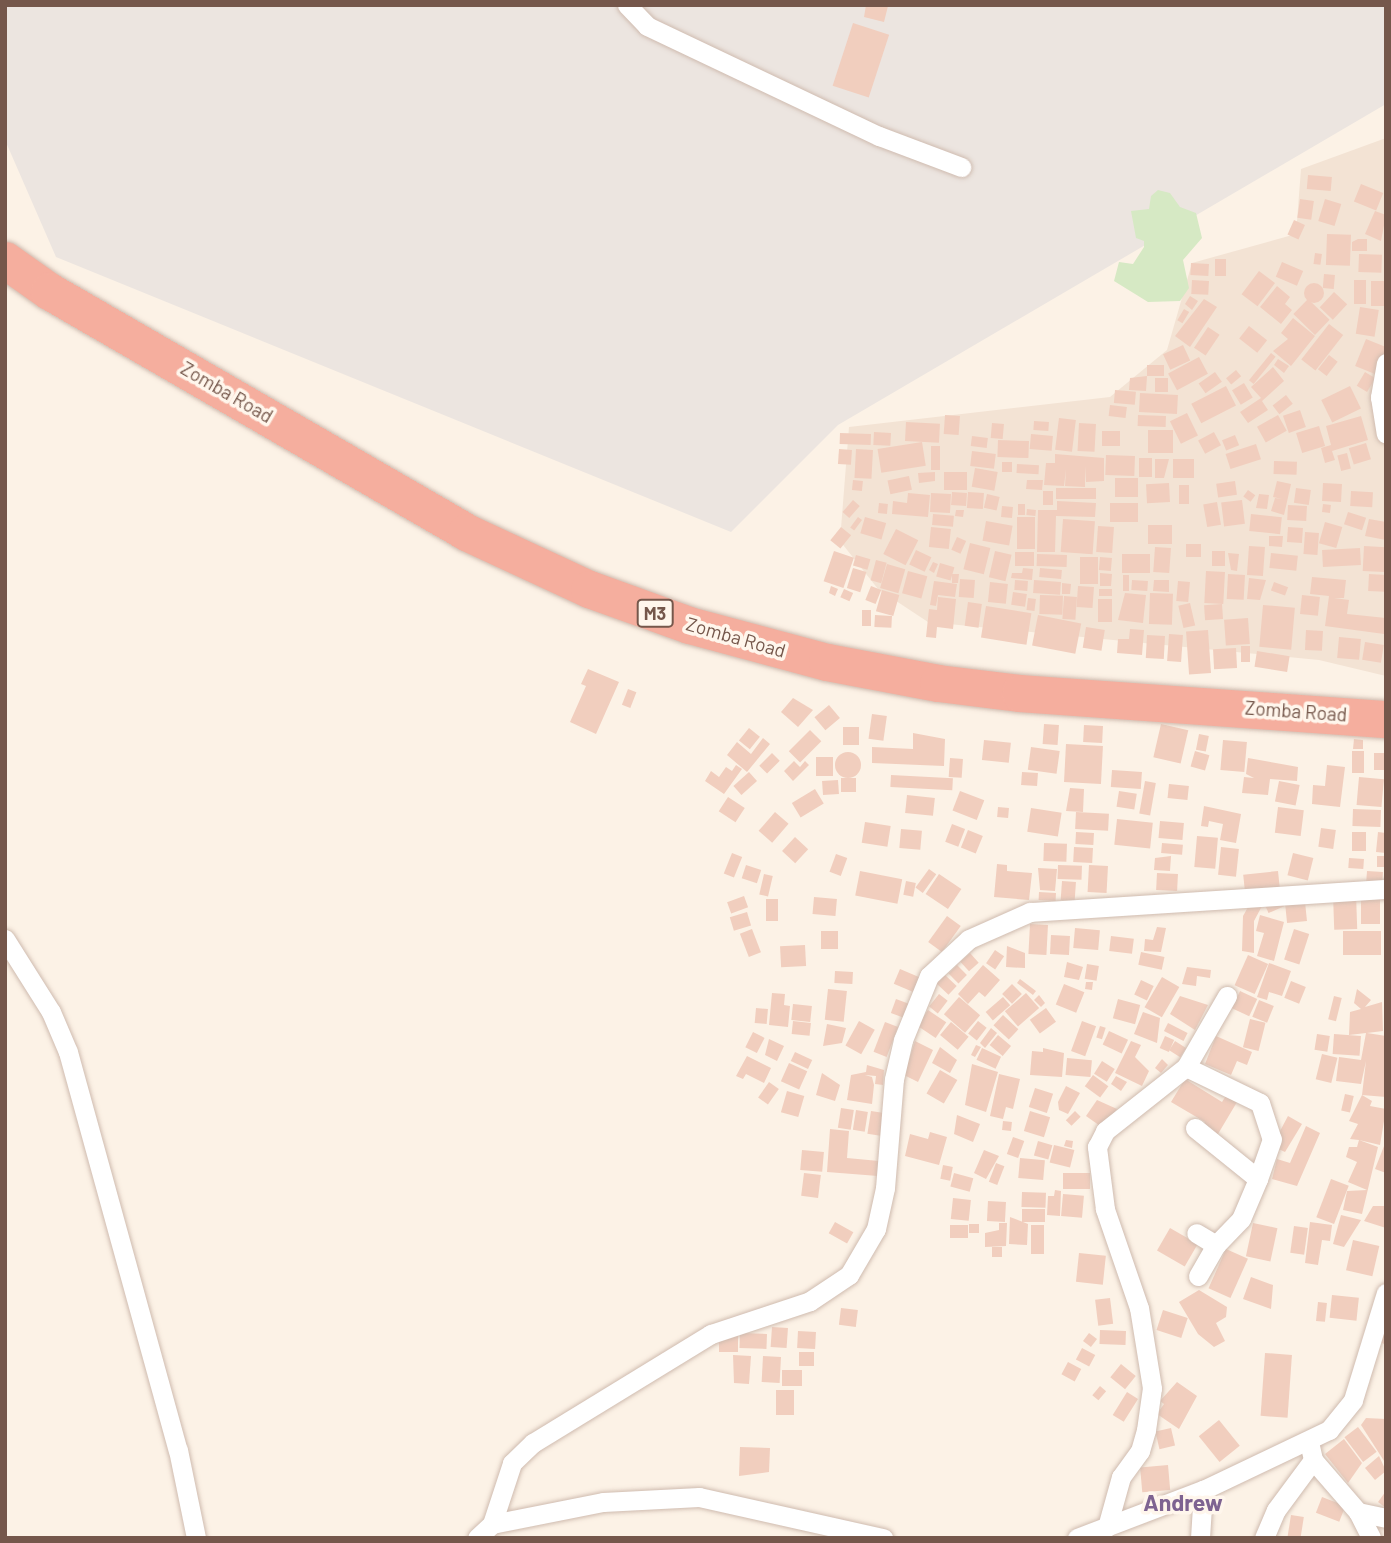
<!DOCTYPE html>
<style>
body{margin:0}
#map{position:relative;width:1391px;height:1543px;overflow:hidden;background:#fcf2e6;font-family:Barlow,sans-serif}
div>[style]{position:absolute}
.residential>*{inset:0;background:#f3e3d4}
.industrial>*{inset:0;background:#ece5e0}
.green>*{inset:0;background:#d6e9c4}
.building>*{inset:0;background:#f1cebe;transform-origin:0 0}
.round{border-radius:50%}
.roads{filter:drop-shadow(0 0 2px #cfbbaf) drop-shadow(0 0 2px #cfbbaf)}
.street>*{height:19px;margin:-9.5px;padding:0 9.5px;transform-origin:9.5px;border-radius:9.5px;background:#fff}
.highway>*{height:37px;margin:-18.5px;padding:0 18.5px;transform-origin:18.5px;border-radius:18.5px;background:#f5ae9e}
span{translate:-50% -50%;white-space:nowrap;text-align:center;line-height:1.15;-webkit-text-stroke:7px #fff6ec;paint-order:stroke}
.shield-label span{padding:2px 5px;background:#fff6ec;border:2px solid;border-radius:5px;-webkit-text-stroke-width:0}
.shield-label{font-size:18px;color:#75574b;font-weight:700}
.street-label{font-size:19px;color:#75574b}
.quarter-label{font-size:23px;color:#7e6391;font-weight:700}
.frame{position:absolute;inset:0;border:7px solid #75574b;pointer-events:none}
</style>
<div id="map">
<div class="residential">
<i style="clip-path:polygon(1386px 138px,1386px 676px,1319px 660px,928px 622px,878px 589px,840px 541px,849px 427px,1110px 397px,1167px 350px,1192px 263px,1296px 234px,1301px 169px)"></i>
</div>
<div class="industrial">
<i style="clip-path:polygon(5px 5px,1386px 5px,1386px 104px,838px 425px,731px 532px,56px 257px,5px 140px)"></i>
</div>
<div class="green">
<i style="clip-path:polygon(1158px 190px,1170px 193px,1180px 207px,1196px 213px,1202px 238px,1183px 260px,1189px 288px,1180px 301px,1148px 302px,1114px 281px,1119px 262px,1133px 264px,1144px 247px,1144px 241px,1136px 238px,1131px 211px,1149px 209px,1151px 196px)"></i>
</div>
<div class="building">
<i style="clip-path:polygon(866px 5px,888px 6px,884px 22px,864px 17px)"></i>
<i style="left:853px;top:23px;width:38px;height:66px;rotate:18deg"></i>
<i style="left:1308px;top:175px;width:24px;height:14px;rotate:5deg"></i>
<i style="left:1361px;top:184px;width:24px;height:19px;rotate:22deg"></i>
<i style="left:1300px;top:199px;width:14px;height:19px;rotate:8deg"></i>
<i style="left:1325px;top:199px;width:17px;height:23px;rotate:17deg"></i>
<i style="clip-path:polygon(1375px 211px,1386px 215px,1381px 241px,1365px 234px)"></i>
<i style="left:1294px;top:220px;width:12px;height:16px;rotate:24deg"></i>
<i style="left:1327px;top:234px;width:24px;height:31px;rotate:2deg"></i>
<i style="clip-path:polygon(1358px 239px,1367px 239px,1367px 251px,1352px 251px,1352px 242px)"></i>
<i style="left:1315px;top:253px;width:7px;height:11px;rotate:8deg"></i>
<i style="left:1359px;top:254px;width:23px;height:18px;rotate:2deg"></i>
<i style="left:1215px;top:259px;width:11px;height:17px"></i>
<i style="left:1282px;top:262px;width:23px;height:16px;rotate:23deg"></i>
<i style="left:1191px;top:263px;width:18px;height:12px;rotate:3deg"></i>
<i style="left:1259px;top:271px;width:20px;height:29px;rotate:37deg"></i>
<i style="left:1324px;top:274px;width:11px;height:14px;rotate:5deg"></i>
<i style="left:1192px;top:280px;width:17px;height:14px;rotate:3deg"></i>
<i style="left:1354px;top:280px;width:12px;height:24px"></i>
<i style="left:1371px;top:281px;width:14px;height:25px"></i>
<i class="round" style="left:1304px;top:283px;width:20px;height:20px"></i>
<i style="clip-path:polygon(1277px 286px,1290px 297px,1285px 304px,1292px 310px,1281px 324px,1260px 307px)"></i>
<i style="left:1334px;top:292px;width:18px;height:21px;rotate:43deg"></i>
<i style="clip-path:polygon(1190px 296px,1198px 301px,1192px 310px,1185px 304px)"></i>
<i style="clip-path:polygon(1204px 299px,1217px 307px,1190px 347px,1175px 336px)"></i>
<i style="left:1308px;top:299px;width:30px;height:21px;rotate:44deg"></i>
<i style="left:1360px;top:307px;width:19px;height:27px;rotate:9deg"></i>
<i style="left:1184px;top:309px;width:6px;height:13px;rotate:31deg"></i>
<i style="clip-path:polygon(1293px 318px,1315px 336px,1291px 366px,1273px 351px,1288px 339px,1281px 333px)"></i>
<i style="left:1329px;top:324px;width:18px;height:45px;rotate:38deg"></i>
<i style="left:1249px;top:326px;width:23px;height:16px;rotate:38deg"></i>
<i style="left:1208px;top:327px;width:14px;height:25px;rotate:34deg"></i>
<i style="left:1366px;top:339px;width:22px;height:29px;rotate:22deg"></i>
<i style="left:1183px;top:345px;width:17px;height:22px;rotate:65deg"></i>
<i style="left:1271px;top:353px;width:6px;height:35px;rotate:39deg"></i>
<i style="left:1329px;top:355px;width:11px;height:18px;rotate:38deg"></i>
<i style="left:1199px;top:357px;width:19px;height:35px;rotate:62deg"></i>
<i style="clip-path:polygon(1278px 359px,1289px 366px,1284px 373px,1274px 365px)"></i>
<i style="left:1147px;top:365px;width:17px;height:11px"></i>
<i style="clip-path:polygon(1273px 367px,1284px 381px,1262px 401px,1268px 410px,1248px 423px,1240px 412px,1261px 398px,1251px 387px)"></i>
<i style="left:1236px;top:370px;width:8px;height:13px;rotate:50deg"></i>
<i style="left:1215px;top:372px;width:12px;height:20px;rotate:55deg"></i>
<i style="left:1365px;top:372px;width:12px;height:16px;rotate:31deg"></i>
<i style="clip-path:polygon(1147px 376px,1146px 391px,1129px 390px,1130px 378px)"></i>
<i style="left:1155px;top:378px;width:13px;height:14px"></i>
<i style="left:1244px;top:383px;width:17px;height:14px;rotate:59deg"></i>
<i style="left:1226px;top:386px;width:22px;height:39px;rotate:63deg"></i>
<i style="left:1350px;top:386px;width:25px;height:32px;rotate:64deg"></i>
<i style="left:1115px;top:390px;width:21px;height:13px;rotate:5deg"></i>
<i style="left:1140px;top:393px;width:38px;height:19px;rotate:3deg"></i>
<i style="left:1286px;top:395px;width:11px;height:17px;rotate:52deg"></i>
<i style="left:1110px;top:405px;width:17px;height:11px;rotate:7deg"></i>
<i style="left:1300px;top:410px;width:18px;height:18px;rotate:71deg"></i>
<i style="left:1187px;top:413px;width:25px;height:19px;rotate:64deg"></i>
<i style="left:945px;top:415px;width:15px;height:19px;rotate:4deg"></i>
<i style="left:1138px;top:415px;width:28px;height:11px;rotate:2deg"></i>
<i style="left:1278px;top:415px;width:18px;height:24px;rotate:61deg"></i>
<i style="clip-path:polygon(1361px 416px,1368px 440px,1332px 451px,1335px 460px,1325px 463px,1321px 448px,1331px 445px,1326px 426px)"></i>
<i style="left:1059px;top:418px;width:17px;height:32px;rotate:7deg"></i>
<i style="left:1034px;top:421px;width:15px;height:9px;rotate:4deg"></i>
<i style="left:906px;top:422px;width:34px;height:19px;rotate:3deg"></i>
<i style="left:992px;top:423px;width:12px;height:15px;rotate:5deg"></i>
<i style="left:1079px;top:423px;width:17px;height:28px;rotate:3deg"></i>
<i style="left:1319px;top:426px;width:21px;height:24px;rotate:73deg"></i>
<i style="left:1148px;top:430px;width:25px;height:23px"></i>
<i style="left:1102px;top:431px;width:18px;height:15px"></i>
<i style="left:874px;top:432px;width:17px;height:13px;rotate:3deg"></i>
<i style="left:1214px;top:432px;width:15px;height:18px;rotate:62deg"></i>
<i style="left:840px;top:433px;width:31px;height:11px;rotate:2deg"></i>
<i style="left:1031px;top:434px;width:22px;height:15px;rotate:5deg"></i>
<i style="left:1235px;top:435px;width:11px;height:14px;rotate:68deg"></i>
<i style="left:972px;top:436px;width:16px;height:10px;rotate:7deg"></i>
<i style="left:998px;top:440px;width:31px;height:17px;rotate:2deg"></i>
<i style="left:922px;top:442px;width:24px;height:45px;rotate:81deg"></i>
<i style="left:1366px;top:443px;width:17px;height:18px;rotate:73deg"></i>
<i style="left:1256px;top:444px;width:16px;height:32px;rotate:72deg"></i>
<i style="left:931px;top:446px;width:9px;height:24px"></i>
<i style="left:839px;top:449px;width:13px;height:15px;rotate:4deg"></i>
<i style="left:856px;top:449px;width:17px;height:29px;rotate:3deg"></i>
<i style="left:972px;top:451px;width:24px;height:15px;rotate:7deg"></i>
<i style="left:1347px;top:453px;width:16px;height:10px;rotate:76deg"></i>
<i style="clip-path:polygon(1055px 454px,1104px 458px,1104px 481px,1086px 482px,1085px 466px,1085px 487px,1065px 486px,1066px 469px,1064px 486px,1044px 485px,1046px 463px,1055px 463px)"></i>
<i style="left:1106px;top:455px;width:29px;height:20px;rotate:2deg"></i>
<i style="left:1139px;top:458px;width:13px;height:19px"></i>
<i style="clip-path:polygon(1155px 459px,1169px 459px,1164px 478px,1155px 478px)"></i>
<i style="left:1194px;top:459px;width:19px;height:21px;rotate:90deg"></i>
<i style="left:1274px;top:461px;width:23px;height:13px;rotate:2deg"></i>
<i style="left:1002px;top:462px;width:10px;height:10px"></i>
<i style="left:1017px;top:464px;width:22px;height:9px;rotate:3deg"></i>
<i style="left:975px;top:468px;width:23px;height:19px;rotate:10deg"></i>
<i style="clip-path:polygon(935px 472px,935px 481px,919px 483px,918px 473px)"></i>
<i style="left:944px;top:472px;width:23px;height:18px"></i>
<i style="left:909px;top:476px;width:14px;height:22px;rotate:78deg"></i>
<i style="left:1138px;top:478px;width:19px;height:23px;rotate:90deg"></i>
<i style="left:853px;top:480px;width:10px;height:10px;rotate:6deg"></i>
<i style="clip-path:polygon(1027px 480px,1043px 480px,1042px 490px,1026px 489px)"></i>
<i style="left:1235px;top:481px;width:14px;height:19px;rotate:82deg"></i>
<i style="clip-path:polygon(1277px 481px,1291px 484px,1284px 515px,1271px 511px,1275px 498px,1282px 499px,1273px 497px)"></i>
<i style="left:1169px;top:483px;width:19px;height:23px;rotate:87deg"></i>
<i style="left:1323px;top:483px;width:19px;height:18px;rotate:3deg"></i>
<i style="left:1179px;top:485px;width:10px;height:19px"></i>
<i style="left:1096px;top:488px;width:11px;height:40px;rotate:90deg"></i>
<i style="left:1296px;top:488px;width:15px;height:15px;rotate:8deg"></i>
<i style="left:1248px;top:490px;width:9px;height:8px;rotate:36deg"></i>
<i style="left:1043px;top:491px;width:10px;height:14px"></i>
<i style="left:1351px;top:491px;width:22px;height:15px;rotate:3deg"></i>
<i style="left:952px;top:492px;width:15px;height:13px;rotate:4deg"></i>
<i style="left:968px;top:492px;width:16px;height:16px;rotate:4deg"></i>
<i style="clip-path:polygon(908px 493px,930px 495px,928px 517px,892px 514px,893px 501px,907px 503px)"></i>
<i style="left:931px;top:493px;width:20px;height:19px;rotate:3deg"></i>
<i style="left:987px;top:494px;width:13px;height:14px;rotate:13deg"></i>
<i style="clip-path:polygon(1259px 494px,1269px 495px,1267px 509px,1256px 508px)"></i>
<i style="left:853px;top:500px;width:9px;height:16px;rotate:41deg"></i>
<i style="left:1242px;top:500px;width:24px;height:21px;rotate:83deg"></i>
<i style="clip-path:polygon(1057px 501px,1096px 503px,1095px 517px,1056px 516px,1055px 552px,1037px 552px,1038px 510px,1057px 510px)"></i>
<i style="left:1217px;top:502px;width:23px;height:14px;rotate:80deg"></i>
<i style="left:879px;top:503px;width:9px;height:10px;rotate:6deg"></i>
<i style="left:1110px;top:503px;width:28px;height:19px"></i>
<i style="left:1018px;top:504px;width:7px;height:11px"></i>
<i style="left:1323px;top:504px;width:8px;height:8px;rotate:7deg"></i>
<i style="left:1288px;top:505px;width:19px;height:15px;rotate:3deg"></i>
<i style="left:1002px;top:506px;width:11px;height:11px;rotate:5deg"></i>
<i style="left:1027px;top:509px;width:9px;height:6px;rotate:6deg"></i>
<i style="clip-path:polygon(956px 510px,964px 510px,963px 517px,955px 516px)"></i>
<i style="left:1348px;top:512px;width:19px;height:13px;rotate:18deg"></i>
<i style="left:933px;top:514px;width:21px;height:11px;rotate:5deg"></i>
<i style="left:1251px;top:514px;width:31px;height:17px;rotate:6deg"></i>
<i style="left:858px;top:517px;width:5px;height:13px;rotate:37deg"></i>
<i style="left:865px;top:517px;width:22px;height:17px;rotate:16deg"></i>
<i style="left:1017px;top:517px;width:18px;height:32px"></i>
<i style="left:1063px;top:519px;width:32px;height:33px;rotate:4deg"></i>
<i style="clip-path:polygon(1369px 519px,1386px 522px,1386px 540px,1365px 536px)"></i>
<i style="left:986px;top:521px;width:27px;height:20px;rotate:10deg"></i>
<i style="left:1325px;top:522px;width:18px;height:22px;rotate:16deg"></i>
<i style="left:1148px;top:525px;width:24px;height:19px"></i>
<i style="left:1098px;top:526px;width:16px;height:26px;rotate:4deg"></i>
<i style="left:841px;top:527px;width:13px;height:17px;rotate:39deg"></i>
<i style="left:931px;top:527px;width:20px;height:20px;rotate:6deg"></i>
<i style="left:1288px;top:527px;width:15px;height:15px;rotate:4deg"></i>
<i style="left:896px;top:529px;width:25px;height:28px;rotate:27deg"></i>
<i style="left:1305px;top:532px;width:14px;height:22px;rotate:4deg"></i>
<i style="clip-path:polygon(1269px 536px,1283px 536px,1282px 547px,1269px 546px)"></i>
<i style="left:957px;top:537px;width:10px;height:14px;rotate:24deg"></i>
<i style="left:970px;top:543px;width:21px;height:27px;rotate:14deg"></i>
<i style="left:1186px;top:544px;width:15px;height:13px"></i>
<i style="left:1249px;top:546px;width:16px;height:29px;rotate:4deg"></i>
<i style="left:1364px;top:546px;width:22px;height:25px;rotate:3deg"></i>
<i style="left:1155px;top:547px;width:16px;height:25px;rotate:4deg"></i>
<i style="left:1360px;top:548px;width:17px;height:38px;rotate:87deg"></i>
<i style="left:916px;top:550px;width:17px;height:16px;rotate:25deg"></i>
<i style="left:834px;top:551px;width:21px;height:32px;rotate:19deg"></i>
<i style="left:995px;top:551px;width:17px;height:27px;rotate:13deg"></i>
<i style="left:1212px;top:551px;width:13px;height:15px"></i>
<i style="left:1015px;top:552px;width:19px;height:14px"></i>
<i style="clip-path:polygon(1228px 553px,1239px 554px,1237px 571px,1231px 570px)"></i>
<i style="left:1271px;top:553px;width:27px;height:15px;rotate:6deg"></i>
<i style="left:1037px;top:554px;width:30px;height:12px;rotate:2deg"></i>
<i style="left:1150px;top:554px;width:19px;height:28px;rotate:90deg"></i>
<i style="left:856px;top:555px;width:15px;height:11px;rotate:16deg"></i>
<i style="left:1080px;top:557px;width:18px;height:27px"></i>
<i style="left:1100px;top:557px;width:12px;height:13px;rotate:5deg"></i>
<i style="left:876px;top:560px;width:11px;height:21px;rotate:15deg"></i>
<i style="clip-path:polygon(933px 562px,938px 564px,934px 573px,929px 570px)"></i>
<i style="left:940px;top:563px;width:15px;height:14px;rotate:16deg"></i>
<i style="left:887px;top:564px;width:19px;height:25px;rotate:16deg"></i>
<i style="left:853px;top:568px;width:14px;height:21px;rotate:17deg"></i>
<i style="clip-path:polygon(1023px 568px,1033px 569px,1032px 580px,1011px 578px,1012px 573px,1022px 573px)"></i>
<i style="left:1040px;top:568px;width:22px;height:9px;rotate:5deg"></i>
<i style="left:908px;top:571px;width:20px;height:23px;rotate:15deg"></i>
<i style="left:1206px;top:571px;width:19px;height:32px;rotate:3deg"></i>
<i style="clip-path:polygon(1100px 573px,1112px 574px,1111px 586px,1100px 586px)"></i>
<i style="clip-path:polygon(952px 574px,959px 574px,958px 583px,952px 583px)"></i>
<i style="left:1228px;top:574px;width:17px;height:25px;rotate:3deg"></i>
<i style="left:1369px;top:574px;width:17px;height:17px;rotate:3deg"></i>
<i style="left:1123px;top:575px;width:6px;height:16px"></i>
<i style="clip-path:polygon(1312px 577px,1346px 580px,1344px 598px,1334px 598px,1349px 600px,1347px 614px,1386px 618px,1384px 634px,1325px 626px,1329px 596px,1310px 594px)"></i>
<i style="clip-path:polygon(1249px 578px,1266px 580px,1260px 600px,1247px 599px)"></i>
<i style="left:960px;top:579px;width:15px;height:18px;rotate:4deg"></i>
<i style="left:1015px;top:580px;width:13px;height:10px;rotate:4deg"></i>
<i style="left:1034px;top:580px;width:27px;height:13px;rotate:4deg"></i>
<i style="left:1132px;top:580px;width:16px;height:10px;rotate:4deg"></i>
<i style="clip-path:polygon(1154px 580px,1169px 580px,1169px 592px,1153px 591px)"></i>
<i style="clip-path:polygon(934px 581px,957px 584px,955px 597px,938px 595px,936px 606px,930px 605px)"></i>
<i style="left:1178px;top:581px;width:12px;height:20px;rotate:5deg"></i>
<i style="left:990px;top:582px;width:18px;height:20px;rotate:6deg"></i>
<i style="left:1274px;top:582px;width:15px;height:9px;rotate:20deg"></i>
<i style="clip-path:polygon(1062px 583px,1071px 584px,1070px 594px,1062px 594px)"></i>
<i style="clip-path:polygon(831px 586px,838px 589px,835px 596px,829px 593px)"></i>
<i style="left:871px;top:586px;width:11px;height:15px;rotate:22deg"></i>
<i style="left:1078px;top:586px;width:16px;height:21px;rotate:4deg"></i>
<i style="left:844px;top:589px;width:10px;height:9px;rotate:24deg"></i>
<i style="left:1099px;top:589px;width:13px;height:7px"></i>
<i style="left:882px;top:590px;width:18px;height:22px;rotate:16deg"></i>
<i style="left:1013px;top:592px;width:14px;height:13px;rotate:8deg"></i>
<i style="clip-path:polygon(1125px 593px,1146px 595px,1143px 623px,1118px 620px)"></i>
<i style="left:1150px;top:593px;width:23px;height:31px;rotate:2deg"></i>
<i style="left:1040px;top:595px;width:23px;height:19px;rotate:2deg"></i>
<i style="left:1302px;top:595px;width:18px;height:19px;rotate:6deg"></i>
<i style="left:1064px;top:596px;width:13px;height:23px;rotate:4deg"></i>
<i style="clip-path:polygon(938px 597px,956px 599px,953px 629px,937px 627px,936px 638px,926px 637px,929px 609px,937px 610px)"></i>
<i style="left:1028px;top:598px;width:8px;height:12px;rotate:7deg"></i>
<i style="left:1098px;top:599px;width:14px;height:23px"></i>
<i style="left:968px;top:602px;width:14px;height:24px;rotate:8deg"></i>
<i style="left:1190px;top:603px;width:23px;height:12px;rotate:77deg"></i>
<i style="left:1222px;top:604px;width:15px;height:18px;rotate:86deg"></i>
<i style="left:1263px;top:605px;width:32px;height:42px;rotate:5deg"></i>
<i style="left:986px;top:606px;width:46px;height:32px;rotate:9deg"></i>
<i style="left:862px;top:610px;width:9px;height:16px"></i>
<i style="left:875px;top:615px;width:17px;height:12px;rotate:3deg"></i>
<i style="left:1038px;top:615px;width:44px;height:31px;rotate:11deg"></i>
<i style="left:1248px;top:618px;width:26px;height:24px;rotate:86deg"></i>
<i style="left:1086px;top:627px;width:19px;height:21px;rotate:9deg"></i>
<i style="clip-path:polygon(1130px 629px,1144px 630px,1142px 655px,1117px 653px,1118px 639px,1129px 639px)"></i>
<i style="left:1208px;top:630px;width:43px;height:22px;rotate:86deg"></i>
<i style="left:1306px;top:630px;width:17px;height:20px;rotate:3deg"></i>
<i style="left:1169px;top:634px;width:14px;height:27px;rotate:4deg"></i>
<i style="left:1147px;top:635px;width:18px;height:23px;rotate:3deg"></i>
<i style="left:1339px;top:637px;width:22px;height:21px;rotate:5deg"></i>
<i style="left:1365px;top:642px;width:19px;height:18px;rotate:9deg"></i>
<i style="left:1241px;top:646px;width:9px;height:16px"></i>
<i style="left:1236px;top:648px;width:20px;height:23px;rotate:87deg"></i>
<i style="left:1257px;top:651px;width:33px;height:16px;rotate:9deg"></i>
<i style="clip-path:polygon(588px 669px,619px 682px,596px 734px,570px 722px,586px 686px,581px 684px)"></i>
<i style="left:628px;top:689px;width:9px;height:17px;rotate:21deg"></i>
<i style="clip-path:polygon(793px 698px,813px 710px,798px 727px,781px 712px)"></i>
<i style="left:829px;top:705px;width:17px;height:19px;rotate:50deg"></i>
<i style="left:872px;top:714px;width:15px;height:25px;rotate:8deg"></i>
<i style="left:1044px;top:724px;width:15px;height:20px;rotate:4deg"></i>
<i style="left:1161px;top:724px;width:28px;height:34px;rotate:13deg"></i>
<i style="left:1084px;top:725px;width:19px;height:17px;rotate:3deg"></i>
<i style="left:843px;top:727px;width:16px;height:18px"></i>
<i style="left:749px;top:728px;width:14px;height:16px;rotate:39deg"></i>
<i style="left:810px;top:730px;width:16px;height:30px;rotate:45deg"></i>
<i style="clip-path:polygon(913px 733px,945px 739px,944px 766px,872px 763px,872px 747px,913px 749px)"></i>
<i style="left:1199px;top:734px;width:10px;height:16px;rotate:11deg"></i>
<i style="clip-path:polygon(763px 738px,770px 744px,747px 772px,727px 755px,737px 742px,751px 754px)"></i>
<i style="clip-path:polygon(1354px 739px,1363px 740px,1363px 749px,1353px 749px)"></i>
<i style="left:984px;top:740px;width:27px;height:20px;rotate:6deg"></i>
<i style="left:1223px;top:740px;width:24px;height:30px;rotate:5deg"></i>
<i style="left:1066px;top:744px;width:37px;height:38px;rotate:3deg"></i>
<i style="left:1031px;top:747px;width:29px;height:23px;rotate:8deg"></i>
<i style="left:1195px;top:751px;width:15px;height:16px;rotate:16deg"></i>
<i style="left:1352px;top:751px;width:12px;height:22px"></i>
<i class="round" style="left:835px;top:752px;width:26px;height:26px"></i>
<i style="left:772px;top:753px;width:11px;height:18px;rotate:45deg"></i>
<i style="left:1374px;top:753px;width:11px;height:17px"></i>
<i style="left:816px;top:757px;width:17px;height:19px"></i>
<i style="left:950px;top:758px;width:13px;height:19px;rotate:4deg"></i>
<i style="clip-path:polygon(1248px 758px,1298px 767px,1297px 781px,1270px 779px,1268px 795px,1242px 793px,1244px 777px,1254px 778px,1246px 774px)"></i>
<i style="clip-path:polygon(794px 761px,800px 767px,805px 761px,809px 765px,793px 781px,784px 771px)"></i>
<i style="clip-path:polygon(736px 765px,742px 769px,724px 794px,705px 781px,711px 771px,719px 777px,726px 767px,732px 771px)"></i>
<i style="clip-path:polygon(1327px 765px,1345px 767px,1340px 807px,1312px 804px,1313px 785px,1325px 786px)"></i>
<i style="left:1112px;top:770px;width:30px;height:17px;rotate:4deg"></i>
<i style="left:749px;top:772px;width:12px;height:21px;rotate:48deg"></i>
<i style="left:1022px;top:772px;width:16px;height:13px;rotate:4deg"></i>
<i style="left:891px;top:775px;width:62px;height:12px;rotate:3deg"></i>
<i style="left:1359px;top:777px;width:25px;height:28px;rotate:5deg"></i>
<i style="left:841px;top:778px;width:15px;height:14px"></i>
<i style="left:838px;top:780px;width:14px;height:16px;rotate:86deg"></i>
<i style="left:1145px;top:781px;width:11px;height:33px;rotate:10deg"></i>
<i style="left:1279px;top:781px;width:21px;height:21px;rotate:11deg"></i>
<i style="left:1169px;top:784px;width:20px;height:14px;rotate:6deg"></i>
<i style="clip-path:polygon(1070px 788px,1084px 789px,1083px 812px,1066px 811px)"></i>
<i style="left:815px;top:789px;width:17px;height:27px;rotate:59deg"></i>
<i style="left:960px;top:791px;width:26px;height:21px;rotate:21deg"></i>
<i style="left:1119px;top:791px;width:18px;height:16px;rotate:9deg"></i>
<i style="left:907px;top:795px;width:28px;height:18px;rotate:6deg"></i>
<i style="left:728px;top:797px;width:20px;height:17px;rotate:33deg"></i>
<i style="clip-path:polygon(1204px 806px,1241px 814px,1236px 843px,1220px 840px,1223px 824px,1209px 821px,1208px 827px,1201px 826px)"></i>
<i style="left:998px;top:807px;width:11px;height:10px;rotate:5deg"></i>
<i style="left:1278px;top:807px;width:26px;height:26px;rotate:7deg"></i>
<i style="left:1031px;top:808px;width:31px;height:24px;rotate:9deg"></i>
<i style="left:1353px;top:809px;width:28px;height:17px;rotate:2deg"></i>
<i style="left:775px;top:812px;width:18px;height:25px;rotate:41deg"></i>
<i style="left:1076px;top:812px;width:33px;height:17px;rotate:3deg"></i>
<i style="left:1117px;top:819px;width:36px;height:26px;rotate:6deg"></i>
<i style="left:1160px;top:821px;width:24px;height:17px;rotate:5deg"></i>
<i style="left:865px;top:822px;width:26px;height:21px;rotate:9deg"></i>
<i style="left:952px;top:824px;width:14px;height:19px;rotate:21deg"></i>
<i style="left:1321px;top:828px;width:15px;height:19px;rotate:8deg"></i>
<i style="left:901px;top:829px;width:21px;height:19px;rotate:5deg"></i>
<i style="left:968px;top:830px;width:16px;height:19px;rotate:22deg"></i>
<i style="left:1076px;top:832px;width:18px;height:12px;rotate:3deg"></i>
<i style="left:1352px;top:832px;width:14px;height:19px"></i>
<i style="clip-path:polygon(1378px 832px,1386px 833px,1386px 853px,1376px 852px)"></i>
<i style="left:1197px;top:836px;width:21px;height:31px;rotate:5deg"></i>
<i style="left:795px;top:837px;width:18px;height:19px;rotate:43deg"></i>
<i style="left:1044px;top:843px;width:23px;height:18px;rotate:2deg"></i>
<i style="left:1162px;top:843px;width:21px;height:10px;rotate:5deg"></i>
<i style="left:1074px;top:847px;width:19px;height:15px;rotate:3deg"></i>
<i style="left:1221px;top:847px;width:18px;height:28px;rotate:6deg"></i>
<i style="left:732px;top:853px;width:11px;height:22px;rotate:22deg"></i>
<i style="left:1293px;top:853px;width:21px;height:23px;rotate:14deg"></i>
<i style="left:836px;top:854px;width:12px;height:19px;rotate:20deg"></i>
<i style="clip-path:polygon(1171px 856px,1170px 871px,1154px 870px,1155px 858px)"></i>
<i style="left:1377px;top:856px;width:9px;height:11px"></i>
<i style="left:1349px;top:858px;width:15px;height:10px;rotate:4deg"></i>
<i style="clip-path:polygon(997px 864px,1007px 865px,1007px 871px,1032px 873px,1029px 900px,994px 897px)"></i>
<i style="left:746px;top:865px;width:16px;height:14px;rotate:18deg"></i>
<i style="left:1058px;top:865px;width:24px;height:14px;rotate:2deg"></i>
<i style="left:1089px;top:865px;width:19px;height:27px;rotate:3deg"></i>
<i style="clip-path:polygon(1038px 868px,1057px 869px,1055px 891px,1040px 890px)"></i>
<i style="left:929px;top:869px;width:9px;height:23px;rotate:36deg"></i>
<i style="left:860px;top:871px;width:43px;height:25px;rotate:11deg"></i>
<i style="left:1278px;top:871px;width:18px;height:35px;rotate:84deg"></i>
<i style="left:1367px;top:871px;width:16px;height:13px;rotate:4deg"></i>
<i style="left:1157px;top:873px;width:21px;height:17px;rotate:3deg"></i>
<i style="left:764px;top:874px;width:9px;height:21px;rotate:13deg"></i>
<i style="left:939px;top:874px;width:27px;height:24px;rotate:34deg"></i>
<i style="left:906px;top:881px;width:10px;height:14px;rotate:11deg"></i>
<i style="left:1062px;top:881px;width:14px;height:19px;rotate:4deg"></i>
<i style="left:1039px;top:892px;width:17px;height:8px;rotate:3deg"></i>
<i style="left:1356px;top:894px;width:35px;height:23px;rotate:88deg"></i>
<i style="left:744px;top:896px;width:12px;height:18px;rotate:70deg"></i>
<i style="left:1361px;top:896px;width:19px;height:28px"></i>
<i style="left:814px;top:897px;width:23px;height:17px;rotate:5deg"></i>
<i style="left:1280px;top:897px;width:10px;height:17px;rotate:66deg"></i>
<i style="left:766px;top:899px;width:12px;height:22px"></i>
<i style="clip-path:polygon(1252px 900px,1262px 906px,1254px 921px,1254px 953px,1242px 951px,1243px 916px)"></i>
<i style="left:1305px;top:902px;width:19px;height:20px;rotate:84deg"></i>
<i style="left:747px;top:912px;width:14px;height:18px;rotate:73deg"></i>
<i style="clip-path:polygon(1260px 915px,1284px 922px,1274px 961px,1257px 956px,1264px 933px,1256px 931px)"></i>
<i style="left:947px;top:916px;width:17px;height:32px;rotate:36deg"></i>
<i style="left:1030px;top:924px;width:18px;height:30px;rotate:3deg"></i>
<i style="clip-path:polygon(1157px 927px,1166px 928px,1161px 952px,1144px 951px,1145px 939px,1153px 940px)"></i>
<i style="left:1075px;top:928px;width:25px;height:20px;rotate:5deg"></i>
<i style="left:752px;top:929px;width:25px;height:13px;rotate:69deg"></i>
<i style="left:1294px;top:929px;width:16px;height:32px;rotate:18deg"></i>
<i style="left:821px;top:931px;width:17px;height:18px"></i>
<i style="left:1343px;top:931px;width:38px;height:24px"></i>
<i style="left:1051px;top:935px;width:19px;height:19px;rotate:3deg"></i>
<i style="left:1111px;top:936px;width:23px;height:15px;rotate:7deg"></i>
<i style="left:805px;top:945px;width:21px;height:25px;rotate:87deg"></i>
<i style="clip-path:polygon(1007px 946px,1025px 953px,1025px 968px,1006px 967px)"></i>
<i style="left:995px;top:950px;width:11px;height:16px;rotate:34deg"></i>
<i style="left:1141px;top:952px;width:24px;height:13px;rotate:12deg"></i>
<i style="left:970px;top:953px;width:13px;height:13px;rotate:48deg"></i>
<i style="left:1248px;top:955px;width:22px;height:33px;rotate:24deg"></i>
<i style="clip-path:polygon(1067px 962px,1083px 967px,1079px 980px,1064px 977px)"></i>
<i style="clip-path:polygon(1269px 963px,1291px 971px,1282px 996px,1269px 992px,1267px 1000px,1257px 997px)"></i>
<i style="left:1087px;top:964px;width:12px;height:15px;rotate:9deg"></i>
<i style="left:957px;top:965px;width:14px;height:12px;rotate:45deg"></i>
<i style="clip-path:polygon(983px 965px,1000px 980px,985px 997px,979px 992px,968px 1004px,958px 994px)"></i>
<i style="clip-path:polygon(1187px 967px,1211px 970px,1210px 978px,1197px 976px,1196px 986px,1182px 984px)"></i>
<i style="left:900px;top:969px;width:23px;height:16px;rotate:23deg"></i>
<i style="left:835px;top:971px;width:18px;height:12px;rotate:3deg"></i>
<i style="left:945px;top:975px;width:16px;height:12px;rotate:43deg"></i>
<i style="left:1162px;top:977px;width:20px;height:35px;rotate:30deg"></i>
<i style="left:1020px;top:979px;width:20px;height:5px;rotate:37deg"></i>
<i style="left:1141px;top:980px;width:14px;height:16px;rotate:25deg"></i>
<i style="left:1291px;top:981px;width:16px;height:18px;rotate:22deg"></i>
<i style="clip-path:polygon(1086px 982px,1093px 982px,1092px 990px,1085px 989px)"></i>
<i style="left:1012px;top:984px;width:14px;height:14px;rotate:45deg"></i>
<i style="left:1064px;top:984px;width:22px;height:22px;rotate:22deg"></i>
<i style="left:828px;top:989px;width:19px;height:31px;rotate:6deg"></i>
<i style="clip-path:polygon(1357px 989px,1371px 1000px,1365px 1007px,1382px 1002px,1383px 1031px,1367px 1033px,1386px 1036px,1386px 1097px,1362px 1095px,1366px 1061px,1361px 1084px,1336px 1081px,1339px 1057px,1361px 1060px,1366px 1033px,1349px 1035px,1350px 1012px,1361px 1009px,1354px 1003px)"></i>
<i style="left:1240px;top:991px;width:19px;height:19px;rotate:25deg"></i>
<i style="clip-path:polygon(772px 993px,785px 994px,784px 1005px,790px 1006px,788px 1027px,769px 1025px)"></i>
<i style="left:1026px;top:993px;width:20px;height:28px;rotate:49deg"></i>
<i style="left:939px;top:994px;width:11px;height:16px;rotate:38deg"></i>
<i style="clip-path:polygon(1039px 995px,1045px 1003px,1041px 1007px,1034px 1000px)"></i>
<i style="clip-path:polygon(1180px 996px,1208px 1005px,1195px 1030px,1170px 1014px)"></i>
<i style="left:1334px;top:996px;width:8px;height:24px;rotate:14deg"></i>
<i style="left:959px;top:997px;width:28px;height:23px;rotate:41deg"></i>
<i style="left:1003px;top:997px;width:11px;height:23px;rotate:49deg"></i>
<i style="left:896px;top:999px;width:15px;height:15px;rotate:20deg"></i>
<i style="left:1118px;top:999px;width:23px;height:20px;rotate:15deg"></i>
<i style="left:1259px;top:1000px;width:16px;height:18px;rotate:22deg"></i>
<i style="left:793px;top:1004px;width:19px;height:16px;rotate:6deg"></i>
<i style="left:756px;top:1008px;width:12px;height:15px;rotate:5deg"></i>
<i style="left:1046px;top:1008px;width:17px;height:20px;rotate:54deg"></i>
<i style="left:928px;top:1010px;width:22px;height:19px;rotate:34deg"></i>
<i style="clip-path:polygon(1143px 1012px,1160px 1018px,1157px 1043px,1134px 1034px)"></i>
<i style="left:1003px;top:1015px;width:21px;height:14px;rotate:43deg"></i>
<i style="left:1250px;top:1019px;width:16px;height:29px;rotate:14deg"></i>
<i style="left:793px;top:1021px;width:18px;height:13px;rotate:6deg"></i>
<i style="left:859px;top:1021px;width:18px;height:28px;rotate:29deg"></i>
<i style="left:978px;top:1021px;width:11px;height:16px;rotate:38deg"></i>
<i style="left:1082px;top:1021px;width:15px;height:32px;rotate:20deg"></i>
<i style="left:885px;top:1022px;width:14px;height:32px;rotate:21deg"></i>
<i style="left:951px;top:1022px;width:23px;height:17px;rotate:40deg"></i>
<i style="left:1168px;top:1023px;width:22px;height:9px;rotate:27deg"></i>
<i style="clip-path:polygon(827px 1024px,846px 1028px,842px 1043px,823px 1046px)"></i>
<i style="left:1100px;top:1026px;width:6px;height:12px;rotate:18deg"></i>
<i style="clip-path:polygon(991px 1028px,997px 1033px,985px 1048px,980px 1043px)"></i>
<i style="left:1109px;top:1031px;width:21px;height:15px;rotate:25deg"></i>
<i style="left:753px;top:1032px;width:13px;height:17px;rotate:27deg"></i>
<i style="left:1317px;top:1034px;width:13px;height:16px;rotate:9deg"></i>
<i style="left:1334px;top:1034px;width:27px;height:20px;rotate:4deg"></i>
<i style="left:998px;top:1035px;width:17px;height:13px;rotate:40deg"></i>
<i style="left:1165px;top:1036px;width:10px;height:13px;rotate:24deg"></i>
<i style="clip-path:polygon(1216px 1036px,1252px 1052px,1247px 1065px,1237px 1061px,1231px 1075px,1205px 1064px)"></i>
<i style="clip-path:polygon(769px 1039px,784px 1046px,777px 1061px,765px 1055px)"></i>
<i style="clip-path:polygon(915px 1041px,933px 1050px,918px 1082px,904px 1075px)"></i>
<i style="clip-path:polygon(1131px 1041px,1141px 1045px,1135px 1057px,1149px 1071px,1142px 1086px,1115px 1073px)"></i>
<i style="left:1175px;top:1041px;width:13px;height:11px;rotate:32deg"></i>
<i style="clip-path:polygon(976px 1045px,981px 1047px,975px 1057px,971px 1055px)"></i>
<i style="clip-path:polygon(940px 1047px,957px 1060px,950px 1073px,932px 1063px)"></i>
<i style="left:982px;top:1048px;width:21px;height:13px;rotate:25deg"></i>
<i style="clip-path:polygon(1043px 1048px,1064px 1053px,1062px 1077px,1030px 1075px,1032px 1051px,1043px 1052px)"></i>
<i style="left:795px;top:1052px;width:19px;height:10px;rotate:25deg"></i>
<i style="left:1322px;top:1054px;width:16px;height:26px;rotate:14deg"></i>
<i style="clip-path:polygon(747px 1056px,771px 1068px,764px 1083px,746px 1074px,743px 1079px,736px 1076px)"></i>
<i style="left:1067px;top:1058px;width:25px;height:17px;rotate:5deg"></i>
<i style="clip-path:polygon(1162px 1059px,1168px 1065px,1161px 1073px,1155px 1068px)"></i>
<i style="left:1102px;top:1061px;width:15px;height:15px;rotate:32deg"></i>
<i style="left:789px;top:1063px;width:20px;height:20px;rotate:24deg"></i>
<i style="clip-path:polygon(972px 1064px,998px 1072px,986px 1112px,965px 1105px)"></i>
<i style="clip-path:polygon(867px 1065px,884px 1070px,883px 1085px,875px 1084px,876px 1076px,865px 1075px,872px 1077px,874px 1085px,872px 1104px,847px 1100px,851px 1075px,866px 1072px)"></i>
<i style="left:940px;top:1070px;width:20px;height:27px;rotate:30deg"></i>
<i style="clip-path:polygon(822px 1073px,840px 1085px,835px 1101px,816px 1095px)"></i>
<i style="clip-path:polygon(999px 1074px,1020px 1079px,1013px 1109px,1006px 1107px,1003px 1119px,990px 1116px)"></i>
<i style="left:1093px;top:1075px;width:19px;height:14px;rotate:36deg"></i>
<i style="clip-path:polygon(1116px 1076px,1127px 1082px,1121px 1091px,1111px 1084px)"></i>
<i style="clip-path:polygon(1185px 1079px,1222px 1102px,1229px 1091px,1240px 1097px,1215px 1139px,1200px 1130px,1205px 1122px,1171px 1102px)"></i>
<i style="left:769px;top:1082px;width:12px;height:19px;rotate:35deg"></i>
<i style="clip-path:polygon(1066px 1086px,1080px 1093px,1068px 1114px,1059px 1110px,1058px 1102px)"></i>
<i style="left:1035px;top:1088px;width:19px;height:20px;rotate:18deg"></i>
<i style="left:787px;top:1091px;width:18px;height:22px;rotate:16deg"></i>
<i style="left:1345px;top:1094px;width:9px;height:17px;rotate:13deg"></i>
<i style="clip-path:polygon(1362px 1095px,1372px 1101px,1370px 1106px,1386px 1109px,1380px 1145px,1359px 1140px,1378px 1147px,1362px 1214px,1343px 1210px,1347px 1191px,1367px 1190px,1348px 1182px,1357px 1162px,1346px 1157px,1349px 1147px,1357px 1147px,1359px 1140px,1350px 1139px,1358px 1124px,1349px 1121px)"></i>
<i style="clip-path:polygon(1097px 1100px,1117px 1109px,1103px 1128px,1086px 1116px)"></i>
<i style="left:841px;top:1108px;width:13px;height:20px;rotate:9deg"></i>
<i style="left:856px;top:1110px;width:12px;height:20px;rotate:9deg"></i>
<i style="left:871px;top:1111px;width:18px;height:23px;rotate:9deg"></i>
<i style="left:1030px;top:1111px;width:21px;height:21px;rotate:17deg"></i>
<i style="left:1075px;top:1111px;width:8px;height:13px;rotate:45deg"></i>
<i style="clip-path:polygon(957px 1115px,980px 1124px,973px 1142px,954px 1134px)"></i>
<i style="clip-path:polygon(1288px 1116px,1302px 1124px,1285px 1152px,1272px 1146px)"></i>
<i style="left:1003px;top:1121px;width:9px;height:9px;rotate:6deg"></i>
<i style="clip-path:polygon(1306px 1126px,1320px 1133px,1297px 1186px,1272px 1179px,1277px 1159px,1290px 1163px)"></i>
<i style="clip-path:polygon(830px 1129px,849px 1131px,847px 1158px,879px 1161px,878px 1176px,827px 1172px)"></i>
<i style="clip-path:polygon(930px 1132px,947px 1137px,939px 1165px,905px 1156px,910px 1134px,928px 1139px)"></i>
<i style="left:1013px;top:1137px;width:12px;height:18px;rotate:20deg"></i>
<i style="clip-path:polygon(1066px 1140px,1073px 1141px,1072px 1148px,1064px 1146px)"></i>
<i style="left:1038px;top:1141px;width:15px;height:15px;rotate:16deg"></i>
<i style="clip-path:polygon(1386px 1141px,1386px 1173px,1375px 1169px)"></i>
<i style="left:1054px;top:1145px;width:21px;height:18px;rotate:14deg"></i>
<i style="left:802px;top:1150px;width:22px;height:20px;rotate:5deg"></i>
<i style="clip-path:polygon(984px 1150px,999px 1156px,986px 1179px,974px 1173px)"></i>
<i style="left:1020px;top:1158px;width:25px;height:20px;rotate:5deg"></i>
<i style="left:996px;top:1163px;width:9px;height:20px;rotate:21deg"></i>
<i style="left:943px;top:1165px;width:10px;height:14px;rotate:11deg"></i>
<i style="left:804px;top:1173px;width:17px;height:23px;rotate:7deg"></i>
<i style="left:954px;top:1173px;width:20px;height:14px;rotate:15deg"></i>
<i style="left:1063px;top:1173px;width:27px;height:16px"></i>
<i style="left:1331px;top:1179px;width:19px;height:41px;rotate:21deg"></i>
<i style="clip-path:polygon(1055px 1190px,1061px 1191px,1060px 1216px,1047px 1215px,1048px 1196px,1054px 1196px)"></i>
<i style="left:1022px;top:1192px;width:24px;height:15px;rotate:2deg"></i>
<i style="left:1063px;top:1194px;width:21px;height:22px;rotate:5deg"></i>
<i style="left:953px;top:1198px;width:18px;height:21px;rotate:6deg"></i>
<i style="left:988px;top:1201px;width:18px;height:20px;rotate:3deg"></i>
<i style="clip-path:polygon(1373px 1206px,1386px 1206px,1386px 1228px,1364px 1221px)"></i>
<i style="left:1022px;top:1209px;width:23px;height:13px"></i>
<i style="clip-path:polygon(1341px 1215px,1361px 1220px,1344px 1247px,1333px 1244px)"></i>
<i style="clip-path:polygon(1010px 1217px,1028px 1224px,1027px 1245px,1009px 1244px)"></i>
<i style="left:835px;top:1222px;width:21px;height:13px;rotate:29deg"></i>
<i style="clip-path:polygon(1310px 1222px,1332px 1225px,1330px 1241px,1322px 1240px,1318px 1265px,1305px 1263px)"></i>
<i style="clip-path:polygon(999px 1223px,1007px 1223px,1006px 1246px,985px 1247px,985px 1233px,999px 1230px)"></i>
<i style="left:1253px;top:1223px;width:25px;height:34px;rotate:12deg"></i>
<i style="left:969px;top:1224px;width:10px;height:9px"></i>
<i style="left:950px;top:1225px;width:18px;height:13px"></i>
<i style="left:1031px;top:1225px;width:13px;height:29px"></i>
<i style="left:1294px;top:1226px;width:14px;height:27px;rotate:8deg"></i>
<i style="left:1170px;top:1228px;width:32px;height:26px;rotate:30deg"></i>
<i style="left:1353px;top:1240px;width:27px;height:31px;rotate:13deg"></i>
<i style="left:992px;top:1247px;width:10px;height:10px"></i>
<i style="left:1226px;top:1249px;width:24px;height:43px;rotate:24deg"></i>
<i style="left:1079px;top:1253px;width:27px;height:29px;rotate:6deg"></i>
<i style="clip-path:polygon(1251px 1277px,1273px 1285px,1271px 1309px,1243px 1299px)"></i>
<i style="clip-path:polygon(1199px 1290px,1227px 1307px,1226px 1317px,1216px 1323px,1225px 1341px,1214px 1347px,1198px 1334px,1179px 1302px)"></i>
<i style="left:1332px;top:1295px;width:27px;height:23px;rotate:6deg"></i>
<i style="left:1110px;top:1298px;width:26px;height:15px;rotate:83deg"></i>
<i style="left:1318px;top:1302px;width:9px;height:19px;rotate:6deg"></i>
<i style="left:841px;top:1308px;width:17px;height:17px;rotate:7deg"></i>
<i style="left:1163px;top:1310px;width:26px;height:21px;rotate:18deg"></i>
<i style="clip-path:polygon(1386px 1323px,1386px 1345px,1376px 1340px)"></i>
<i style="left:772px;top:1327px;width:16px;height:20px;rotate:4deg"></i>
<i style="left:1100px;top:1330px;width:26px;height:14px;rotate:2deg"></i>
<i style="left:798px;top:1331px;width:18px;height:17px;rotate:3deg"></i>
<i style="left:740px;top:1333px;width:27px;height:15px;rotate:2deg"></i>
<i style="left:1089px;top:1333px;width:10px;height:10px;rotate:37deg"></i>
<i style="left:719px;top:1336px;width:19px;height:16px"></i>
<i style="left:1082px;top:1348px;width:15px;height:13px;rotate:28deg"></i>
<i style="left:799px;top:1352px;width:15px;height:14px"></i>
<i style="left:1265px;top:1353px;width:27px;height:63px;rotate:4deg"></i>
<i style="clip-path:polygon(733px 1355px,751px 1356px,749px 1384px,734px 1383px)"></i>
<i style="left:763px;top:1356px;width:18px;height:26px;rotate:3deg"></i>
<i style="left:1068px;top:1362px;width:15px;height:14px;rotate:28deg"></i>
<i style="left:1121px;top:1364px;width:19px;height:17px;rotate:39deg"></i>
<i style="left:782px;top:1370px;width:20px;height:16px"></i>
<i style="clip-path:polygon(1177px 1382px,1197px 1396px,1179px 1429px,1157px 1414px,1164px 1404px,1160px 1401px)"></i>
<i style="left:1100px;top:1386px;width:8px;height:12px;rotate:40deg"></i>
<i style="left:776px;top:1390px;width:18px;height:25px"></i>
<i style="left:1127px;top:1392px;width:13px;height:27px;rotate:32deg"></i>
<i style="clip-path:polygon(1366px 1418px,1386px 1419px,1386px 1464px,1361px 1425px)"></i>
<i style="left:1219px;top:1420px;width:33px;height:26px;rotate:51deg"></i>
<i style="left:1358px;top:1427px;width:31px;height:17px;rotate:53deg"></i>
<i style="left:1171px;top:1428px;width:18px;height:16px;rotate:77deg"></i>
<i style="clip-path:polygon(1344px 1439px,1362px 1463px,1348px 1483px,1325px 1454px)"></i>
<i style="clip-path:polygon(740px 1447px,770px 1448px,769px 1472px,739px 1476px)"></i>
<i style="clip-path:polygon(1379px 1456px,1386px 1471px,1375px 1480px,1365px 1468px)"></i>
<i style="left:1168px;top:1465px;width:25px;height:28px;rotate:85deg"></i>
<i style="clip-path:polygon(1386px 1491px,1386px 1508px,1378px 1502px)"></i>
<i style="left:1322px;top:1497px;width:25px;height:17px;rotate:21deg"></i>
<i style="left:1291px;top:1515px;width:13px;height:23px;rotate:9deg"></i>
</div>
<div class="roads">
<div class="street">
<i style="left:627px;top:5px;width:29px;rotate:46deg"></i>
<i style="left:647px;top:26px;width:257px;rotate:25.4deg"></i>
<i style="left:879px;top:136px;width:88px;rotate:20.7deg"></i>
<i style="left:1386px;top:363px;width:35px;rotate:100deg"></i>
<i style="left:1380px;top:397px;width:37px;rotate:81deg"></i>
<i style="left:5px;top:939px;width:86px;rotate:57.8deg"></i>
<i style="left:51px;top:1012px;width:43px;rotate:67deg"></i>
<i style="left:68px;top:1052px;width:413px;rotate:74.6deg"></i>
<i style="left:178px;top:1450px;width:90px;rotate:78.4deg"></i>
<i style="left:1186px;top:1067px;width:82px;rotate:25.9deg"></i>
<i style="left:1260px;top:1103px;width:38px;rotate:72deg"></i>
<i style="left:1272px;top:1139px;width:42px;rotate:109.3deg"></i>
<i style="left:1195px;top:1128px;width:81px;rotate:39deg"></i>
<i style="left:1258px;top:1179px;width:43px;rotate:113deg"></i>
<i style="left:1241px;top:1219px;width:36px;rotate:134deg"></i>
<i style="left:1216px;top:1245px;width:23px;rotate:-149deg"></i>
<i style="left:1198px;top:1276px;width:36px;rotate:-60deg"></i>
<i style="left:1309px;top:1442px;width:18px;rotate:77deg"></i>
<i style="left:1313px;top:1460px;width:69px;rotate:49.1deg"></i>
<i style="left:1358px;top:1512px;width:29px;rotate:63deg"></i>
<i style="left:1358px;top:1512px;width:29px;rotate:12deg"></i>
<i style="left:492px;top:1524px;width:113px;rotate:-11.2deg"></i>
<i style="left:603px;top:1502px;width:96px;rotate:-3deg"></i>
<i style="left:699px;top:1497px;width:189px;rotate:12.6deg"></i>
<i style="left:1107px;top:1527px;width:52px;rotate:-74.4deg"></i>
<i style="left:1121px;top:1477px;width:32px;rotate:-54deg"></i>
<i style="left:1140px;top:1451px;width:22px;rotate:-74deg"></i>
<i style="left:1146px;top:1430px;width:42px;rotate:-81.9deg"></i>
<i style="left:1152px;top:1388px;width:81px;rotate:-99.2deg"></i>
<i style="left:1139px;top:1308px;width:105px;rotate:-109deg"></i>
<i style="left:1105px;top:1209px;width:63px;rotate:-97.4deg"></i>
<i style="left:1097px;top:1147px;width:18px;rotate:-63deg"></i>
<i style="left:1105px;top:1131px;width:103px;rotate:-38.3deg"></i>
<i style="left:1186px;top:1067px;width:82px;rotate:-60deg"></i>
<i style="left:477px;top:1538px;width:21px;rotate:-43deg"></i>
<i style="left:492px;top:1524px;width:64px;rotate:-71.8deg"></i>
<i style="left:512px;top:1463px;width:29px;rotate:-44deg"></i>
<i style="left:533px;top:1443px;width:209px;rotate:-31.5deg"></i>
<i style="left:711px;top:1334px;width:104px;rotate:-18.4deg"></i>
<i style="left:810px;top:1301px;width:47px;rotate:-33.7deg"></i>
<i style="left:849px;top:1275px;width:53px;rotate:-59.6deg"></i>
<i style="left:876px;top:1229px;width:42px;rotate:-77.6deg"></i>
<i style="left:885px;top:1188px;width:109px;rotate:-85.3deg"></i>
<i style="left:894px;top:1079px;width:40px;rotate:-77deg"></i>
<i style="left:903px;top:1040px;width:69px;rotate:-67.9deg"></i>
<i style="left:929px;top:976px;width:54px;rotate:-42.8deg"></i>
<i style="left:969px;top:939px;width:67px;rotate:-23.9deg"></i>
<i style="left:1030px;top:912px;width:357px;rotate:-3.7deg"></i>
<i style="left:1077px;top:1538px;width:135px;rotate:-20.9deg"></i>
<i style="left:1203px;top:1490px;width:140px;rotate:-25.5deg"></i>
<i style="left:1329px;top:1430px;width:38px;rotate:-51deg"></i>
<i style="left:1353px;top:1400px;width:112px;rotate:-72.9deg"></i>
<i style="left:1200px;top:1538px;width:48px;rotate:-86.4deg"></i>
<i style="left:1264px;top:1538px;width:30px;rotate:-67deg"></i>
<i style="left:1276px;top:1510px;width:62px;rotate:-53.5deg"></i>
</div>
<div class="highway">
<i style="left:5px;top:260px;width:54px;rotate:35.2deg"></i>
<i style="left:49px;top:291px;width:482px;rotate:30deg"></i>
<i style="left:466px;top:532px;width:136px;rotate:24.9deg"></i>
<i style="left:589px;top:589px;width:106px;rotate:19.8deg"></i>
<i style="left:689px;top:625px;width:143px;rotate:15deg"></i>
<i style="left:827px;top:662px;width:113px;rotate:10.7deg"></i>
<i style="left:938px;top:683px;width:83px;rotate:7deg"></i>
<i style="left:1020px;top:693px;width:367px;rotate:4.1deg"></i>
</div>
</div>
<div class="shield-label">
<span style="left:655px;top:613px">M3</span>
</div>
<div class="street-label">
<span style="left:227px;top:392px;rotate:30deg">Zomba Road</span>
<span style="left:736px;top:637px;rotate:16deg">Zomba Road</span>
<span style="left:1296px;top:711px;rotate:4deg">Zomba Road</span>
</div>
<div class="quarter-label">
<span style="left:1183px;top:1502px">Andrew</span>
</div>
<div class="frame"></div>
</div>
